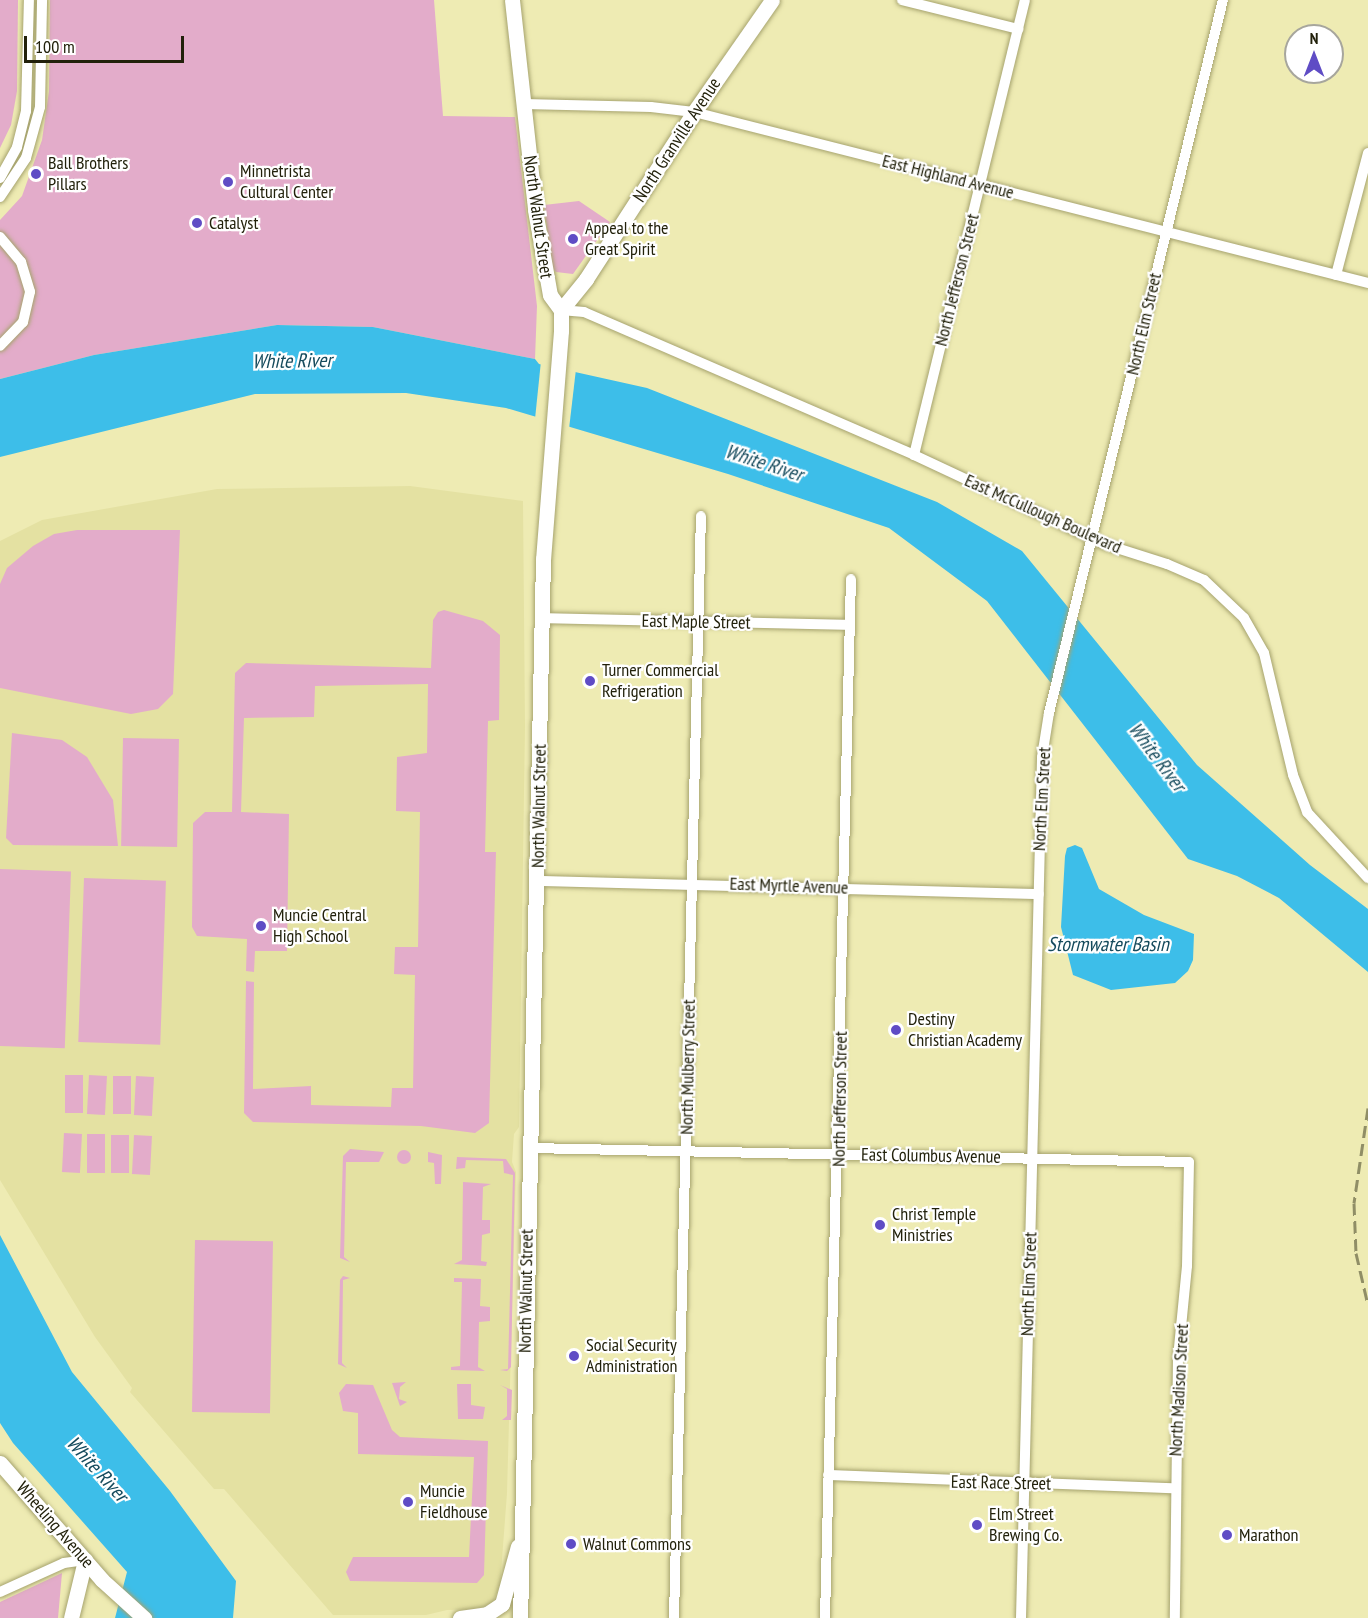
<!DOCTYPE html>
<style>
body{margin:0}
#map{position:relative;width:1368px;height:1618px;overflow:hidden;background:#eeebb3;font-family:"PT Sans Narrow",sans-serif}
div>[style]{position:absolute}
.built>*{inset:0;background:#e4e1a2}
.green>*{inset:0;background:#e3acca;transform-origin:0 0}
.round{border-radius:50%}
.water>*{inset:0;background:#3dbee9}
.pier>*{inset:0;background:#eeebb3}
.roads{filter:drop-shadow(0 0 2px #a6a36e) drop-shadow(0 0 2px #a6a36e)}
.street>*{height:10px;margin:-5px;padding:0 5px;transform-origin:5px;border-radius:5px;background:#fff}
.secondary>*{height:15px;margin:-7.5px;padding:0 7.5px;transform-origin:7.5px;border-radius:7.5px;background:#fff}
.rail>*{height:3px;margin-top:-1.5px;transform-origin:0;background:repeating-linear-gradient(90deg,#908e66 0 12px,transparent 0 18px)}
.dots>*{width:16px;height:16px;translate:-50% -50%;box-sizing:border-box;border:3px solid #fff;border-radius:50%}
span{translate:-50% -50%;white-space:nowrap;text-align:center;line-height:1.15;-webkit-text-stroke:4.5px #fff;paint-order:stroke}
.street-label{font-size:18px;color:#22210b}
.poi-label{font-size:18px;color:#22210b}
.left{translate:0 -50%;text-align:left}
.water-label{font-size:20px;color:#164b5d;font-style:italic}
.north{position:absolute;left:1284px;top:24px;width:60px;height:60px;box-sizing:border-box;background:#fff;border:2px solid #a7a69d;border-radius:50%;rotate:0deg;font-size:16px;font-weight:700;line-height:24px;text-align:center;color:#22210b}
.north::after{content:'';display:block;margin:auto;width:21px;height:27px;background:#5f4cc5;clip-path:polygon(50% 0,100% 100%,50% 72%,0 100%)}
.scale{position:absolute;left:24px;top:36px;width:160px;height:27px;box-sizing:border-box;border:3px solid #22210b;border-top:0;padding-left:8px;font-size:18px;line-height:21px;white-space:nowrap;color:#22210b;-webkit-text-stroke:4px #fff;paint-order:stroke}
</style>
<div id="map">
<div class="built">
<i style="clip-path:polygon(410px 486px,523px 501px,525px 726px,519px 1127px,514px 1134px,512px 1162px,516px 1172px,507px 1493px,500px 1586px,492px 1603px,477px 1609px,447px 1610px,426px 1615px,333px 1615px,224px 1489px,214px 1489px,130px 1392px,132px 1388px,95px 1337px,0 1180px,0 541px,42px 520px,217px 489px)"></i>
</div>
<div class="green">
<i style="clip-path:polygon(0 0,18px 0,17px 91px,11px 125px,0 148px)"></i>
<i style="clip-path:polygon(50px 0,434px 0,443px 116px,515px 117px,537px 306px,535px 359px,373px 327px,277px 325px,94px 355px,0 379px,0 220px,22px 196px,42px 140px,49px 91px)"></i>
<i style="clip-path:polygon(579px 201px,610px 222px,573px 274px,556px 272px,552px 268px,544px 205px)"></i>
<i style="clip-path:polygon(77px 530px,180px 530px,173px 694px,158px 709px,131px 714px,0 688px,0 584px,7px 568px,33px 546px,54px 534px)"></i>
<i style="clip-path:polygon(444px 610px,483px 621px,500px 635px,499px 720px,488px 721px,485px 852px,496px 852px,489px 1123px,475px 1133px,421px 1126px,253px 1122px,244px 1113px,246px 981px,254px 982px,253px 1089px,311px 1086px,311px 1105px,391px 1107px,392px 1088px,413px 1088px,415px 975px,394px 974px,395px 947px,418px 947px,420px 812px,396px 811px,397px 757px,427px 753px,428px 684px,315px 686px,314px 717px,244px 718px,241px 812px,289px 814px,287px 951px,255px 951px,254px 972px,246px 971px,247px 939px,197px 936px,192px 927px,193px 823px,205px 812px,232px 812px,235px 673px,246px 663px,431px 668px,433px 620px,438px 612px)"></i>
<i style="clip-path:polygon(12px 733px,62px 740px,87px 757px,113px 800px,118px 846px,13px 845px,6px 838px)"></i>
<i style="left:123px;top:738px;width:56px;height:108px;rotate:1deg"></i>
<i style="left:0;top:869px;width:71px;height:177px;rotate:2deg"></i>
<i style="left:84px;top:878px;width:82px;height:164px;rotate:2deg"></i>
<i style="left:65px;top:1075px;width:18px;height:38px"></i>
<i style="left:89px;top:1075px;width:18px;height:39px;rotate:3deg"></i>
<i style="left:113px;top:1076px;width:18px;height:38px"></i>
<i style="left:136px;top:1076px;width:18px;height:39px;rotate:3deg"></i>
<i style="left:64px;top:1133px;width:18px;height:39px;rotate:3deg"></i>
<i style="left:87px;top:1134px;width:18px;height:39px"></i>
<i style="left:111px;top:1135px;width:18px;height:38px"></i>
<i style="left:134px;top:1135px;width:18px;height:39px;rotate:3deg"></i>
<i style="clip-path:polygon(350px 1149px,384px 1152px,379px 1162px,346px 1162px,344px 1257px,350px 1262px,340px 1258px,343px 1156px)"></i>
<i class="round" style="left:397px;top:1150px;width:14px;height:14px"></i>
<i style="clip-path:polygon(428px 1152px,442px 1155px,441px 1184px,435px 1184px,434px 1163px,428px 1162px)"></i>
<i style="clip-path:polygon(457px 1157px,506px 1159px,515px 1173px,511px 1367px,507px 1371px,500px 1370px,508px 1369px,513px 1175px,504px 1173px,503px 1161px,466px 1160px,465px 1168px,456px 1169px)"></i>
<i style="clip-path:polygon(463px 1182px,491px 1184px,483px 1187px,482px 1220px,490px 1220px,490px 1233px,482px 1235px,481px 1261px,487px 1262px,486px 1266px,454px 1264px,462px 1260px)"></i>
<i style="left:195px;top:1240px;width:78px;height:172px;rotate:1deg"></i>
<i style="clip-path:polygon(343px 1276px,350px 1278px,343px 1280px,342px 1363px,347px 1368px,338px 1364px,340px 1280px)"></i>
<i style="clip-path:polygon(454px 1278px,481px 1279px,480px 1306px,490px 1307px,490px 1321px,479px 1322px,478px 1367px,485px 1371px,451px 1370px,451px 1367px,460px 1366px,462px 1282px,454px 1282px)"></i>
<i style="clip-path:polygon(406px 1382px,400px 1387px,399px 1399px,407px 1402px,400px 1406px,392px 1383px)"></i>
<i style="clip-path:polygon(346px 1384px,373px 1385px,392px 1430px,400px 1437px,488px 1441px,484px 1575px,477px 1583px,350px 1581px,346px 1572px,353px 1557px,469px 1557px,474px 1457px,358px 1454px,358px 1413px,343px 1411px,339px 1393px)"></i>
<i style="clip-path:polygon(457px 1384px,471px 1384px,471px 1405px,485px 1407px,483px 1419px,458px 1419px)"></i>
<i style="clip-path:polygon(500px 1385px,512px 1390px,511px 1420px,502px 1420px,507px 1416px,507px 1389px)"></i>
<i style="clip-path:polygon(62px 1573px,58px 1618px,0 1618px,0 1602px)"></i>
</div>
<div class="water">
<i style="clip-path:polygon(277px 325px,373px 327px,535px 359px,539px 364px,647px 388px,937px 502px,1022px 551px,1197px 765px,1310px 865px,1368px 909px,1368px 972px,1279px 898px,1237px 876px,1188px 859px,987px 601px,889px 528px,728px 474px,506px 408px,406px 393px,255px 394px,0 457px,0 379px,94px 355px)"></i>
<i style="clip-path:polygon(1075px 845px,1082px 848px,1099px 889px,1144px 915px,1194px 934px,1193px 960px,1188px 971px,1175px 983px,1111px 990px,1073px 975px,1061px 927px,1065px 856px,1067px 848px)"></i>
<i style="clip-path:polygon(0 1235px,72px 1372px,170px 1491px,236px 1581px,233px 1618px,115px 1618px,127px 1572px,13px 1443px,0 1423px)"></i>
</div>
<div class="pier">
<i style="clip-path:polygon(541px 361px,576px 369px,569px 429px,535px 419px)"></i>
</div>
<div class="roads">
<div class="street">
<i style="left:902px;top:0;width:120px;rotate:14deg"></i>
<i style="left:524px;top:104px;width:127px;rotate:1.4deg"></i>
<i style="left:651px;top:107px;width:43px;rotate:6.6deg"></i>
<i style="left:694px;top:112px;width:695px;rotate:14.24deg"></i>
<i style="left:0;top:178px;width:35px;rotate:-61deg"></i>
<i style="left:17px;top:147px;width:37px;rotate:-76deg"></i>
<i style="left:26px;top:111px;width:111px;rotate:-88.5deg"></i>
<i style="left:0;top:197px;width:47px;rotate:-56.3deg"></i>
<i style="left:26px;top:158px;width:53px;rotate:-74.6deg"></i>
<i style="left:40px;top:107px;width:107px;rotate:-88.9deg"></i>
<i style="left:0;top:237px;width:33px;rotate:50deg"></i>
<i style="left:21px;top:262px;width:31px;rotate:73deg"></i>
<i style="left:30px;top:292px;width:31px;rotate:103deg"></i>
<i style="left:23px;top:322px;width:33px;rotate:134deg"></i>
<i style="left:1336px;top:275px;width:126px;rotate:-75.3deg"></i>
<i style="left:561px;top:310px;width:23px;rotate:5deg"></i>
<i style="left:584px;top:312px;width:360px;rotate:23.4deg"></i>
<i style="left:914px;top:455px;width:210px;rotate:25.1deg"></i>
<i style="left:1104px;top:544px;width:66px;rotate:17.6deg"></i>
<i style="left:1167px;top:564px;width:40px;rotate:23.4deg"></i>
<i style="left:1204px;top:580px;width:55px;rotate:43.5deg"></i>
<i style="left:1244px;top:618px;width:40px;rotate:60.3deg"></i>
<i style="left:1264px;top:653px;width:125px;rotate:76.6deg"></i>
<i style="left:1293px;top:775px;width:40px;rotate:69deg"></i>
<i style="left:1307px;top:812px;width:90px;rotate:47.3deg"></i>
<i style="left:914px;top:455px;width:468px;rotate:-76.3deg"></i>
<i style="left:542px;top:618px;width:308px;rotate:1.3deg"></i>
<i style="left:538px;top:881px;width:501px;rotate:1.49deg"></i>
<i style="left:530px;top:1148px;width:659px;rotate:1.22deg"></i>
<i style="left:1189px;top:1162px;width:104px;rotate:91.1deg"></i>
<i style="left:1187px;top:1266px;width:91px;rotate:95.6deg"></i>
<i style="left:1178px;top:1357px;width:261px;rotate:90.7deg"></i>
<i style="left:828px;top:1475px;width:346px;rotate:2.2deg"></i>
<i style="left:0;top:1592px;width:70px;rotate:-24.4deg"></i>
<i style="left:64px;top:1563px;width:21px;rotate:-8deg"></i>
<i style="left:674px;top:1618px;width:1102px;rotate:-88.6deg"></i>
<i style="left:825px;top:1618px;width:1039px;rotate:-88.57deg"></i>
<i style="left:1021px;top:1618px;width:861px;rotate:-88.6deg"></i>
<i style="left:1042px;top:757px;width:45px;rotate:-81deg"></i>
<i style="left:1049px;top:713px;width:734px;rotate:-76.29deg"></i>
</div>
<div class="secondary">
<i style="left:512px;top:0;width:211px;rotate:83.7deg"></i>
<i style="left:535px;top:210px;width:86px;rotate:80deg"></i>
<i style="left:550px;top:295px;width:19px;rotate:54deg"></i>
<i style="left:561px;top:310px;width:21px;rotate:90deg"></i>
<i style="left:561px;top:331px;width:229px;rotate:94.5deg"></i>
<i style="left:543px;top:559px;width:1059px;rotate:91.24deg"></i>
<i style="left:561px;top:310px;width:40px;rotate:-51deg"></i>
<i style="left:586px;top:279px;width:199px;rotate:-57.1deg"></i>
<i style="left:694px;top:112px;width:136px;rotate:-55.1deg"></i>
<i style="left:0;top:1463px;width:155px;rotate:48.9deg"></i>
<i style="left:102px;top:1580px;width:57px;rotate:42.1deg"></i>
<i style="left:71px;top:1618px;width:60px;rotate:-76.4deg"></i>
<i style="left:460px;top:1618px;width:27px;rotate:-8deg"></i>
<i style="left:487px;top:1614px;width:18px;rotate:-34deg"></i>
<i style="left:502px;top:1604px;width:60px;rotate:-74.6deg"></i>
</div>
</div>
<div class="rail">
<i style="left:1368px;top:1108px;width:96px;rotate:98.4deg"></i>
<i style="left:1354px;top:1203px;width:50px;rotate:87.7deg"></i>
<i style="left:1356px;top:1253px;width:53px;rotate:77deg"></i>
</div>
<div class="dots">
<i style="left:36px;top:174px;background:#5f4cc5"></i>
<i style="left:228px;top:182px;background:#5f4cc5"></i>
<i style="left:197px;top:223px;background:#5f4cc5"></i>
<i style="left:573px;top:239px;background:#5f4cc5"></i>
<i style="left:590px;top:681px;background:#5f4cc5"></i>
<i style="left:261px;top:926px;background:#5f4cc5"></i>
<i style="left:896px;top:1030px;background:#5f4cc5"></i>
<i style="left:880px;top:1225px;background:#5f4cc5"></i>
<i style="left:574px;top:1356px;background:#5f4cc5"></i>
<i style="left:408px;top:1502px;background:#5f4cc5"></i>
<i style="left:977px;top:1525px;background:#5f4cc5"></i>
<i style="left:1227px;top:1535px;background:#5f4cc5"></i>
<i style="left:571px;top:1544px;background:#5f4cc5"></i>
</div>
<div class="street-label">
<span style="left:677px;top:140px;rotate:-57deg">North Granville Avenue</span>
<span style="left:948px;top:177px;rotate:14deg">East Highland Avenue</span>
<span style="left:538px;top:217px;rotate:82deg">North Walnut Street</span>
<span style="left:957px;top:280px;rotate:-76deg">North Jefferson Street</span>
<span style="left:1144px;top:324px;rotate:-77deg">North Elm Street</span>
<span style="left:1043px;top:514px;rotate:24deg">East McCullough Boulevard</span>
<span style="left:696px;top:622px;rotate:1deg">East Maple Street</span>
<span style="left:1042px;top:799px;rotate:-87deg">North Elm Street</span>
<span style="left:539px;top:806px;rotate:-89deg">North Walnut Street</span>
<span style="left:789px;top:886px;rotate:2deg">East Myrtle Avenue</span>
<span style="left:688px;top:1067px;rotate:-89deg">North Mulberry Street</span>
<span style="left:840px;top:1099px;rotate:-89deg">North Jefferson Street</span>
<span style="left:931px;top:1156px;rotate:1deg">East Columbus Avenue</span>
<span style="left:1029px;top:1284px;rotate:-88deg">North Elm Street</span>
<span style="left:526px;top:1291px;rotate:-89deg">North Walnut Street</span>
<span style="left:1179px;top:1390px;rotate:-87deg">North Madison Street</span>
<span style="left:1001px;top:1483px;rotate:1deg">East Race Street</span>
<span style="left:55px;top:1525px;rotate:49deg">Wheeling Avenue</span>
</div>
<div class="poi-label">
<span class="left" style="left:48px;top:174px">Ball Brothers<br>Pillars</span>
<span class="left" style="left:240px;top:182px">Minnetrista<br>Cultural Center</span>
<span class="left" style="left:209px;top:223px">Catalyst</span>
<span class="left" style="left:585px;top:239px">Appeal to the<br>Great Spirit</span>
<span class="left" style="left:602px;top:681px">Turner Commercial<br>Refrigeration</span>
<span class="left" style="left:273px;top:926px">Muncie Central<br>High School</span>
<span class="left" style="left:908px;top:1030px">Destiny<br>Christian Academy</span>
<span class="left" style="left:892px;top:1225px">Christ Temple<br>Ministries</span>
<span class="left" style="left:586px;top:1356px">Social Security<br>Administration</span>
<span class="left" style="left:420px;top:1502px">Muncie<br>Fieldhouse</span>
<span class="left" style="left:989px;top:1525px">Elm Street<br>Brewing Co.</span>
<span class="left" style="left:1239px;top:1535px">Marathon</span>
<span class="left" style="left:583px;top:1544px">Walnut Commons</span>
</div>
<div class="water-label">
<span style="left:292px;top:361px;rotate:-1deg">White River</span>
<span style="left:764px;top:463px;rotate:18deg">White River</span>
<span style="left:1157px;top:757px;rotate:53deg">White River</span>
<span style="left:1108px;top:944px">Stormwater Basin</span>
<span style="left:97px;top:1469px;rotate:48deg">White River</span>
</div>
<div class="north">N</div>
<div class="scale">100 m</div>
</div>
